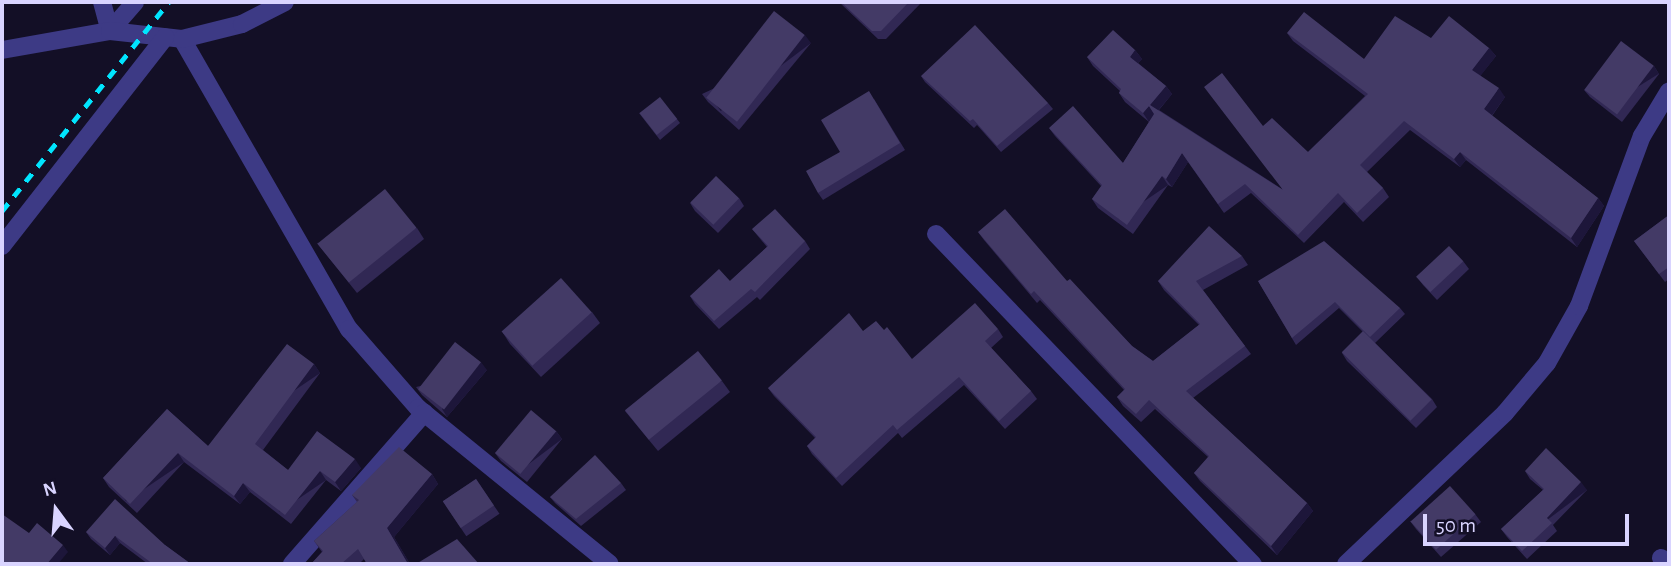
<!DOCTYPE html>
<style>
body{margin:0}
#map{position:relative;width:1671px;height:566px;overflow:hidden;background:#130f26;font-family:"Alegreya Sans",sans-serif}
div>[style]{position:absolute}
.street>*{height:18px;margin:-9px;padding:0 9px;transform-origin:9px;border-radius:9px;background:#3d3a85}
.rail>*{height:5px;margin-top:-2.5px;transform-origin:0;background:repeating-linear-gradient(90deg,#00e5ff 0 10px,transparent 0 19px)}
.wall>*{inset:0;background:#312854;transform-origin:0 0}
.shaded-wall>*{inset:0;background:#1d163a;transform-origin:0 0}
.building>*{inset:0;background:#433a66;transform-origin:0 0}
span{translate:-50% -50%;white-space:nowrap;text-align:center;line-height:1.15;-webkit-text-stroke:5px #130f26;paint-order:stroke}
.frame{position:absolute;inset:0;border:4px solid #d9d4ff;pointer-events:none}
.north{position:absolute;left:21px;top:475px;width:70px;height:70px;-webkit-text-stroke:5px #130f26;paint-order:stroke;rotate:344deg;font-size:19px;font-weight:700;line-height:28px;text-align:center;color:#d9d4ff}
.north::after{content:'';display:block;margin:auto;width:24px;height:32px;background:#d9d4ff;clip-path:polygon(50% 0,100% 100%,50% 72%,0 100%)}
.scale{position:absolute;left:1423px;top:514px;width:206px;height:32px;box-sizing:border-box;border:4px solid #d9d4ff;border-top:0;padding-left:9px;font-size:21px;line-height:24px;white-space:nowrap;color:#d9d4ff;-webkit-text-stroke:5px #130f26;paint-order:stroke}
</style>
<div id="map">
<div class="street">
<i style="left:102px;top:2px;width:30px;rotate:75deg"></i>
<i style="left:110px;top:31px;width:38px;rotate:-49deg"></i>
<i style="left:182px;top:39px;width:335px;rotate:60.1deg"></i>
<i style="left:349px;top:329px;width:105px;rotate:48.9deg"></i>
<i style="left:418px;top:408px;width:247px;rotate:39.1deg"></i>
<i style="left:2px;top:50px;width:110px;rotate:-10deg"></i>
<i style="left:110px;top:31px;width:72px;rotate:6.3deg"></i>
<i style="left:182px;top:39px;width:62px;rotate:-14deg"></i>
<i style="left:242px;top:24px;width:48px;rotate:-27.1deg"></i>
<i style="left:936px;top:234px;width:458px;rotate:46.2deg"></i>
<i style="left:2px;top:246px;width:265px;rotate:-52deg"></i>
<i style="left:1661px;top:558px;width:10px;rotate:37deg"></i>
<i style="left:292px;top:564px;width:201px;rotate:-48.8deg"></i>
<i style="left:1346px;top:564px;width:219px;rotate:-43.5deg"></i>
<i style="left:1505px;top:413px;width:65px;rotate:-50deg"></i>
<i style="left:1547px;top:363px;width:65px;rotate:-60.7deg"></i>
<i style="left:1579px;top:306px;width:181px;rotate:-69.7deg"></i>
<i style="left:1642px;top:136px;width:52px;rotate:-59deg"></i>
</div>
<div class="rail">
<i style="left:2px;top:211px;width:268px;rotate:-51.4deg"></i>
</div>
<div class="wall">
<i style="clip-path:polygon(839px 2px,922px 2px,886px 39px,878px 39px)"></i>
<i style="clip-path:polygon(1287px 33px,1364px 59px,1431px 38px,1489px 48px,1496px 56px,1480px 76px,1505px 97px,1492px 116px,1598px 198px,1604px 206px,1577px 247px,1466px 160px,1460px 167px,1410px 130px,1367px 172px,1383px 188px,1389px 197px,1363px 222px,1344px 202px,1304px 243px,1251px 193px,1224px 213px,1188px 162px,1172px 187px,1168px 185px,1133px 234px,1098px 208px,1092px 199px,1101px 186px,1055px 136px,1049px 128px,1123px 163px,1149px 122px,1125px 102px,1119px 93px,1120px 91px,1093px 66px,1087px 57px,1135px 50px,1142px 59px,1138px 63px,1166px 86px,1172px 94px,1159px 110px,1282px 189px,1263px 126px,1308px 152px,1365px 96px,1293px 41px)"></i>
<i style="clip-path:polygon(811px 43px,739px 130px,708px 102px,702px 94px)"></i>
<i style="clip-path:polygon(1654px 66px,1659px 74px,1622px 122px,1590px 97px,1584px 90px)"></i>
<i style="clip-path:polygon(921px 76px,1048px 103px,1053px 109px,1001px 152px,977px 125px,974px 128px,925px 82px)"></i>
<i style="clip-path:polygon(874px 99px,905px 150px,823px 200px,818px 193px,840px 152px)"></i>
<i style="clip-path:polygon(639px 113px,677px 119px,680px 123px,660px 140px)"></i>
<i style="clip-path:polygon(739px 198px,744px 206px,718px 233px,695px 211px,690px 203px)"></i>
<i style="clip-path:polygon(1669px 215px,1669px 279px,1665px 282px,1634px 241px)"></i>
<i style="clip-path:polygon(417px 228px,424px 239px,357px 293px,317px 243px)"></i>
<i style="clip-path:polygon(752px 229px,805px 241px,810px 249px,760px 300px,757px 297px,719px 329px,695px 304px,690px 296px,730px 281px,767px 247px)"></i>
<i style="clip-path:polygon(978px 232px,1067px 281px,1132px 346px,1153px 361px,1199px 325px,1164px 290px,1158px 281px,1242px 256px,1248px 265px,1203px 290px,1251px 354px,1193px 398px,1307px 503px,1313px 511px,1277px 555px,1200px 481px,1194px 473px,1208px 457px,1155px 409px,1141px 422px,1123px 406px,1117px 397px,1124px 390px,1040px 300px,1037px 303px,984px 240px)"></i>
<i style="clip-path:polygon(1463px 261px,1469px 269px,1437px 300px,1423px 285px,1417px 277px)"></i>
<i style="clip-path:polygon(1258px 281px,1400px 308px,1405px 314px,1375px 343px,1432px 399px,1437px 407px,1416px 428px,1347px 361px,1342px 353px,1363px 332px,1339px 308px,1296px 345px)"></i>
<i style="clip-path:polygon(592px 312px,600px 323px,541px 377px,510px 344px,503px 333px)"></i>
<i style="clip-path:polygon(998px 329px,1003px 337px,991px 348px,1031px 391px,1037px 399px,1005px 429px,964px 385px,902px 438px,898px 433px,842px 486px,812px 454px,807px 446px,815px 438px,774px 396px,768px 388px,912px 359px)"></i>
<i style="clip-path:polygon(314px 364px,320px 373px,263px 450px,288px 470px,361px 468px,341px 491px,326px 480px,291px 524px,250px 492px,240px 504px,184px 462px,137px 513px,109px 487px,103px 478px,167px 409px,208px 446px)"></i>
<i style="clip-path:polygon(487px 370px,447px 417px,422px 395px,416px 387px)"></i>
<i style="clip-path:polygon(722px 381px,730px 392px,658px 451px,625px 411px)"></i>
<i style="clip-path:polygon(556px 431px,562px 439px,527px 482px,501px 461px,495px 453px)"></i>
<i style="clip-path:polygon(1525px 471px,1587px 490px,1553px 525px,1557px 531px,1527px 559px,1507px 537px,1501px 529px,1543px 490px,1530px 479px)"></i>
<i style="clip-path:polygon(432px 474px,438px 484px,394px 537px,410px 564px,367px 564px,364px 559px,359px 564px,311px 564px,322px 552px,314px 541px,357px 502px,352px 495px)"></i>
<i style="left:476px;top:479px;width:42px;height:40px;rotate:56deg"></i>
<i style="clip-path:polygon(621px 483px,626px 490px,581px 526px,555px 503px,550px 497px)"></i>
<i style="clip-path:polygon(1475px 514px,1481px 522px,1441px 557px,1416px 529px,1410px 521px)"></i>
<i style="clip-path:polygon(86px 532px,165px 545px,191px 564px,148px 564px,120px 543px,110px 555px,91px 539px)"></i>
</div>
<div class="shaded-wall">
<i style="left:805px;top:35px;width:10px;height:113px;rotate:53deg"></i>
<i style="clip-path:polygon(1489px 48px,1496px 56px,1478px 79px,1472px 70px)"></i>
<i style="clip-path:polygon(1135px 50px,1142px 59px,1136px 65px,1130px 57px)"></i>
<i style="left:1654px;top:66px;width:9px;height:61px;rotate:58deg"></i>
<i style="clip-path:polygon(1166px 86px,1172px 94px,1156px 113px,1150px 105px)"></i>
<i style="clip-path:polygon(1499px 88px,1505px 97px,1490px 118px,1484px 109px)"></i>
<i style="clip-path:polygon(1149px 106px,1155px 115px,1149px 122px,1143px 113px)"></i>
<i style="clip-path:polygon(1460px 152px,1466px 160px,1460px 167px,1454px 159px)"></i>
<i style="clip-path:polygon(1182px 153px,1188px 162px,1172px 187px,1166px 179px)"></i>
<i style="left:1162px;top:176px;width:11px;height:60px;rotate:56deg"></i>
<i style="clip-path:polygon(1598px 198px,1604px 206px,1577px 247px,1571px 238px)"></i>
<i style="clip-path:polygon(481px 362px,487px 370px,447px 417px,442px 409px)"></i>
<i style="left:314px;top:364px;width:11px;height:99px;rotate:56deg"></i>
<i style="left:556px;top:431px;width:10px;height:55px;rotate:53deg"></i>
<i style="left:178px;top:453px;width:11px;height:70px;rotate:56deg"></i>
<i style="clip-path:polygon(355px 459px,361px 468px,341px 491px,335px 482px)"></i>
<i style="left:320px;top:471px;width:11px;height:56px;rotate:56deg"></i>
<i style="clip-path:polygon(432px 474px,438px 484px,394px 537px,410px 564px,408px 564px,387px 528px)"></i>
<i style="left:1581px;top:482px;width:10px;height:50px;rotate:53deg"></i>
<i style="clip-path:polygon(243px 483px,250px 492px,240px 504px,234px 496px)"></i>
<i style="clip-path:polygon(1307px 503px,1313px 511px,1277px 555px,1271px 546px)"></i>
<i style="clip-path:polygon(115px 536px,120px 543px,110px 555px,105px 548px)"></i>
<i style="clip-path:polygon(63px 545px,68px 552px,58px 564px,47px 564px)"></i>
</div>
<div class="building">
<i style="clip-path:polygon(841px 2px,909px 2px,881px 31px,872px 31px)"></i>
<i style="left:774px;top:11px;width:39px;height:110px;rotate:38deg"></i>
<i style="clip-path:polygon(1304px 12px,1364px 59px,1395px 16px,1431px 38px,1449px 16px,1489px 48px,1472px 70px,1499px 88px,1484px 109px,1598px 198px,1571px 238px,1460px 152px,1454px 159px,1404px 121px,1360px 165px,1383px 188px,1357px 213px,1338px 193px,1298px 235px,1245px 184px,1218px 204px,1182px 153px,1166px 179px,1162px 176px,1127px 225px,1092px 199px,1102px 185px,1049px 128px,1073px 106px,1123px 163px,1154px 114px,1149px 106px,1143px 113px,1119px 93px,1121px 89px,1087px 57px,1113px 30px,1135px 50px,1130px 57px,1166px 86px,1150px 105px,1283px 190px,1204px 87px,1222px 73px,1263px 126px,1272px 118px,1308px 152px,1368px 94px,1287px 33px)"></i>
<i style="clip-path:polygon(975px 25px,1048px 103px,997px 146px,973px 119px,970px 121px,921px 76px)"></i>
<i style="left:1621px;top:41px;width:41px;height:61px;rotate:37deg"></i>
<i style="clip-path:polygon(869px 91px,900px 143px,818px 193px,806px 171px,840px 152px,821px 120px)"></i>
<i style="left:660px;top:97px;width:28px;height:26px;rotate:52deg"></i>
<i style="left:716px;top:176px;width:32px;height:37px;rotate:44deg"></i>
<i style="left:385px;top:189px;width:50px;height:87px;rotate:51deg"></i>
<i style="clip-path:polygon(775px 209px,805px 241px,755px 292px,751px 289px,714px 321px,690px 296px,719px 269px,730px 281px,768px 246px,752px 229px)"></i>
<i style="clip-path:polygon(1005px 209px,1067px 281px,1070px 279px,1132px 346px,1153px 361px,1200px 324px,1158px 281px,1209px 226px,1242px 256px,1196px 281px,1245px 346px,1186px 391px,1307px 503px,1271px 546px,1194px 473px,1209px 456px,1149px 400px,1136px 414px,1117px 397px,1125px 389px,1034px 291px,1031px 294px,978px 232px)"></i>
<i style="clip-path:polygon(1669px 215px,1669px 267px,1659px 274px,1634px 241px)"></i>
<i style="clip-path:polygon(1324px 241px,1400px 308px,1370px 337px,1335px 302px,1292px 338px,1258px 281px)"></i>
<i style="left:1449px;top:246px;width:21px;height:45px;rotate:47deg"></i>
<i style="left:561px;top:278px;width:46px;height:80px;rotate:48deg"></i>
<i style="clip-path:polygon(975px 303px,998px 329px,985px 341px,1031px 391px,999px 421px,959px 377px,897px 430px,893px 425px,836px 478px,807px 446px,816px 437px,768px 388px,849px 313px,863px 331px,876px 321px,884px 330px,887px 327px,912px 359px)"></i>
<i style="left:1363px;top:331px;width:97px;height:30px;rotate:45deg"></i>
<i style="left:455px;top:342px;width:33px;height:60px;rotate:38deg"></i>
<i style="clip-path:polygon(287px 344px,314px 364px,255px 444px,288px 470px,317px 431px,355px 459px,335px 482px,320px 471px,285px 515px,243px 483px,234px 496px,178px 453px,130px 504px,103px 478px,167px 409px,208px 446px)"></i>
<i style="left:698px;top:351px;width:38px;height:94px;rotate:51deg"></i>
<i style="left:531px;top:410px;width:33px;height:56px;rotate:40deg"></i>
<i style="clip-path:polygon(399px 447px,432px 474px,387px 528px,408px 564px,367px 564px,358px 549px,341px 564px,311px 564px,323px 551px,314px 541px,359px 500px,352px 495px)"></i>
<i style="clip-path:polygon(1546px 448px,1581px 482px,1547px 518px,1552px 523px,1522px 551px,1501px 529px,1544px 489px,1525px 471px)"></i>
<i style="clip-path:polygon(595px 455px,621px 483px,576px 519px,550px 497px)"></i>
<i style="left:476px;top:479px;width:32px;height:40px;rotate:56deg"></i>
<i style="left:1450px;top:486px;width:38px;height:53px;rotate:48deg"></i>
<i style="clip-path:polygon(115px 499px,165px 545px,191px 564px,153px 564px,115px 536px,105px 548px,86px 532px)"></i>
<i style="clip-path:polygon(2px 514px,29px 533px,37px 523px,63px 545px,47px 564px,2px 564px)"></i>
<i style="clip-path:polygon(457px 539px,479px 564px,416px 564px)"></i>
</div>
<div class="frame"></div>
<div class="north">N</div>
<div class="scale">50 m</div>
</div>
